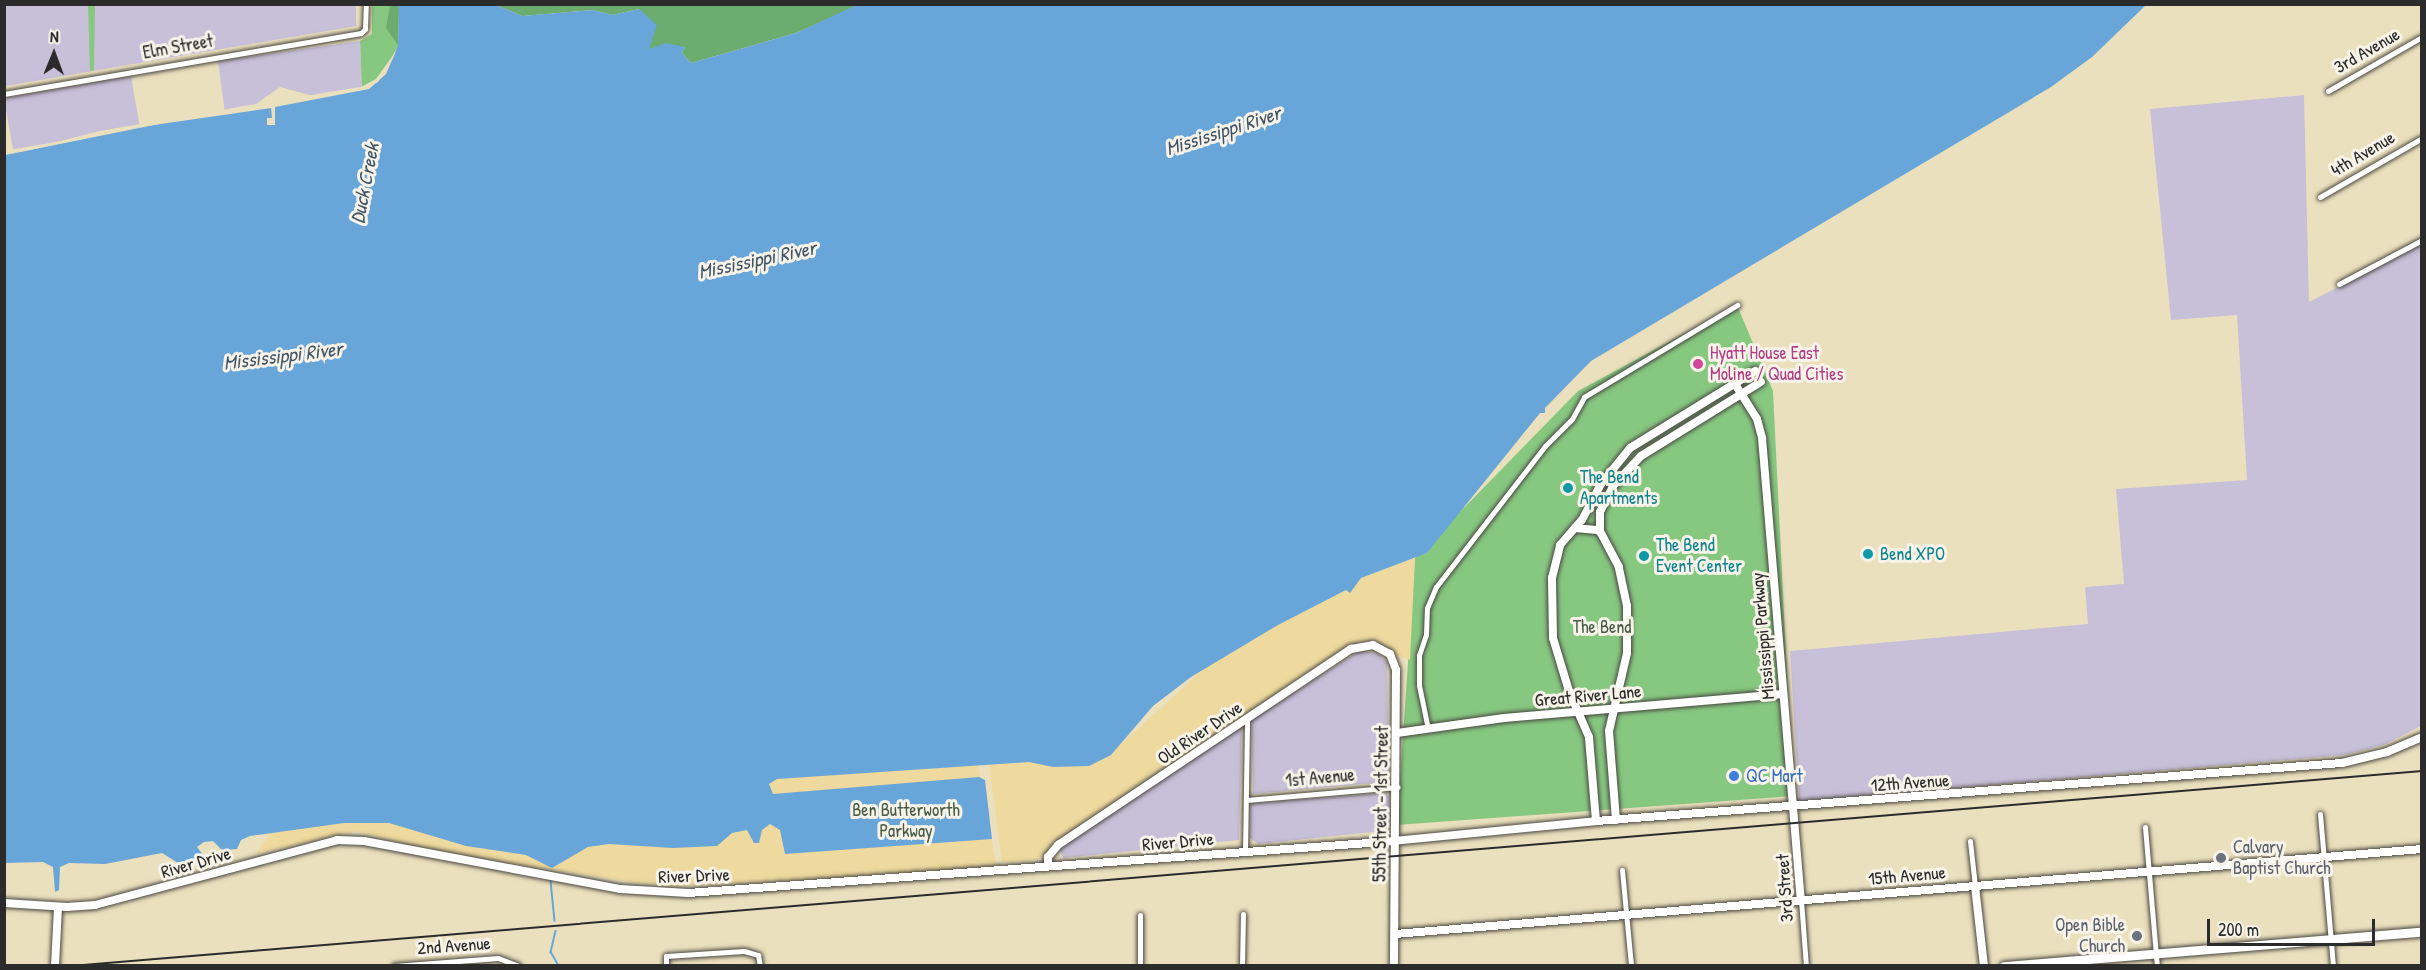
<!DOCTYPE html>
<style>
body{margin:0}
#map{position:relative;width:2426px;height:970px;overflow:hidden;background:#ebe0bd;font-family:"Patrick Hand",sans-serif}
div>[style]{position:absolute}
.industrial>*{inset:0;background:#c8bfd8;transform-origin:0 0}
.green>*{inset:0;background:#87c881}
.forest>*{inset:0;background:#6dac6f}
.sand>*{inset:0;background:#eeda9e}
.water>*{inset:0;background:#68a5d9}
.pier>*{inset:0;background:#ebe0bd}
.stream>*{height:1.5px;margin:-0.75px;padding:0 0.75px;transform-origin:0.75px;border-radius:0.75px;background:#68a5d9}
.roads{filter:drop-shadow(0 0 2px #484641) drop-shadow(0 0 2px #484641)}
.street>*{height:5px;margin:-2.5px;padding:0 2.5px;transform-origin:2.5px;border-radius:2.5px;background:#fff}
.secondary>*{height:8px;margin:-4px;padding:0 4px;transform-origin:4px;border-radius:4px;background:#fff}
.primary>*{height:9px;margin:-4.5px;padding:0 4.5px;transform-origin:4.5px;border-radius:4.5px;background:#fff}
.rail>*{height:1.5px;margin:-0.75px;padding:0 0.75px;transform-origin:0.75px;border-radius:0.75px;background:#2b2b2b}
.dots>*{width:16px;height:16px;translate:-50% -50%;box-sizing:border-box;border:3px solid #f7f3e8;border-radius:50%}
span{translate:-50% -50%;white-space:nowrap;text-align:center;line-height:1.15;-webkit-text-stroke:6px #f7f3e8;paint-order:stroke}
.street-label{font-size:18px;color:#2b2b2b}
.hotel-label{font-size:18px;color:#b23c85}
.left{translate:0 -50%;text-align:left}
.culture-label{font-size:18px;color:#0d838f}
.park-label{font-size:18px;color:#475a45}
.shop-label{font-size:18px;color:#366cbe}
.worship-label{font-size:18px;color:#5b616d}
.right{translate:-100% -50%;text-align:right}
.water-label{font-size:20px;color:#405668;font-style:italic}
.frame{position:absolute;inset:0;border:6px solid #2b2b2b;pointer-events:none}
.north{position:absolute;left:24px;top:24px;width:60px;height:60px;-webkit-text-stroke:4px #f7f3e8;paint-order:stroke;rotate:1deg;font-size:16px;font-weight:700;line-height:24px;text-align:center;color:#2b2b2b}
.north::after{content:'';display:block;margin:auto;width:21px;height:27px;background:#2b2b2b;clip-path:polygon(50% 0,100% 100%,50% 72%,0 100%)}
.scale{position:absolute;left:2207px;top:919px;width:168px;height:27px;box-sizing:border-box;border:3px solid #2b2b2b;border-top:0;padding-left:8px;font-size:18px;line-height:21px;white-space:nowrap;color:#2b2b2b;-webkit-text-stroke:4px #f7f3e8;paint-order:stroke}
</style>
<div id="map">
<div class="industrial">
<i style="clip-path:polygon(5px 5px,356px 5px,356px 26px,5px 86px)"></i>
<i style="clip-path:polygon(360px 41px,362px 90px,265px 102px,225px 113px,218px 61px)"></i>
<i style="left:131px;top:76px;width:52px;height:129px;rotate:80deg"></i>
<i style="clip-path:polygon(2304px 95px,2309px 302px,2421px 245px,2421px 726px,2384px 745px,2345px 755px,1799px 801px,1790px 651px,2088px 624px,2085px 587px,2124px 584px,2116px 489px,2247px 480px,2237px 315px,2171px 320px,2150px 109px)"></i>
<i style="clip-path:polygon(1359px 651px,1377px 653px,1387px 662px,1389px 778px,1385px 782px,1253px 794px,1252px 720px)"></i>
<i style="clip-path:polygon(1242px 727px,1239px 840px,1063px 858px,1059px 848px)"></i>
<i style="clip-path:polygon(1385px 793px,1389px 797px,1390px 824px,1382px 831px,1258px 844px,1250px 838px,1249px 806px,1253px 803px)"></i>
</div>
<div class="green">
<i style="clip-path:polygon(88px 5px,95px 5px,94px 70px,90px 71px)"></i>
<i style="clip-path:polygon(372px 5px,399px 5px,398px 45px,383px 76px,362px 90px,360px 41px,372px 34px)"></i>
<i style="clip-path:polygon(1737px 305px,1773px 391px,1793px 796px,1397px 825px,1415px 558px,1578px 391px)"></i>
</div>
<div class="forest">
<i style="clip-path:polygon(390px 5px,399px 5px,398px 45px,386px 28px)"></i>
<i style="clip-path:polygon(496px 5px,859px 5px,796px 33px,691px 63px,682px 53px,685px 47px,649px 50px,639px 9px,612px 15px,593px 10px,522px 16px)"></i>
</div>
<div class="sand">
<i style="clip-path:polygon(1415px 558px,1410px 660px,1360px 642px,1309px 673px,1037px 860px,1002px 862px,989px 765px,1019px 757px,1121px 744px,1226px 649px,1361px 578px)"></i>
<i style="clip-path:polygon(978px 765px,997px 869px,666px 887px,430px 851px,356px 831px,256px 854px,274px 827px,772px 777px)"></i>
</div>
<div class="water">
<i style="clip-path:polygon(859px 4px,2146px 5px,2092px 57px,2051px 87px,1591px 361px,1545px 408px,1545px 413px,1540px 413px,1427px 553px,1361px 578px,1350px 593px,1346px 590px,1278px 625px,1191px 677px,1153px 706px,1111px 755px,1089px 766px,1053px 767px,1029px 762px,777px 779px,769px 784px,773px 794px,979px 777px,985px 780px,992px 839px,785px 854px,780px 830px,770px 824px,762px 830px,759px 843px,754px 843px,747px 830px,732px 833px,717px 846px,673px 848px,609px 844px,588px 847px,552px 868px,526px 855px,466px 846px,389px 823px,344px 823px,250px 836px,241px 840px,237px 849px,222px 850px,213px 841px,204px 842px,197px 847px,203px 855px,200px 859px,178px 863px,162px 853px,105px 864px,69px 863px,60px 867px,59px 890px,55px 892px,53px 867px,43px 862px,5px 863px,5px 155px,298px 96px,362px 90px,378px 82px,392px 60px,398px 45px,399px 5px,496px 5px,522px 16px,593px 10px,612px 15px,639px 9px,657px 25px,649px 49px,666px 43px,685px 47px,682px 53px,691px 63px,796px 33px)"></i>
</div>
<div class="pier">
<i style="clip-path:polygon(396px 51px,386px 74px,369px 89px,275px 107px,275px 125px,267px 125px,267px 118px,272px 118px,271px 108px,140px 127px,5px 155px,100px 131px,256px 104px,280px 87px,310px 95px,361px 87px,376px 79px)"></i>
</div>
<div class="stream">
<i style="left:551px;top:881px;width:40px;rotate:84.3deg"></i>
<i style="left:556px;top:931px;width:22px;rotate:103deg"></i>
<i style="left:551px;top:952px;width:16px;rotate:60deg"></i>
</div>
<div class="roads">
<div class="street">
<i style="left:2328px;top:91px;width:108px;rotate:-29.9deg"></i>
<i style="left:4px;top:94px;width:362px;rotate:-9.7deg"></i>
<i style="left:361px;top:33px;width:6px;rotate:-45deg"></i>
<i style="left:365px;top:29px;width:25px;rotate:-88deg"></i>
<i style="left:2320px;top:197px;width:118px;rotate:-30deg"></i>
<i style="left:2339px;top:284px;width:94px;rotate:-27.9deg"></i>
<i style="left:1428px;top:729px;width:45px;rotate:-101.6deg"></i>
<i style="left:1419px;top:685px;width:30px;rotate:-90deg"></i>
<i style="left:1419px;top:655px;width:21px;rotate:-71deg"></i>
<i style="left:1426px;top:635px;width:27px;rotate:-88deg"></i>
<i style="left:1427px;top:608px;width:23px;rotate:-67deg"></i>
<i style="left:1436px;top:587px;width:178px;rotate:-52.3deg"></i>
<i style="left:1545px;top:446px;width:38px;rotate:-45deg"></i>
<i style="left:1572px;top:419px;width:25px;rotate:-61deg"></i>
<i style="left:1584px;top:397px;width:179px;rotate:-31deg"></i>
<i style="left:1246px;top:800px;width:152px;rotate:-4.9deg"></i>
<i style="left:2320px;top:814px;width:153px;rotate:85.1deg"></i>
<i style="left:2145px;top:827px;width:140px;rotate:85.1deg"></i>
<i style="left:1970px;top:841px;width:45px;rotate:83.7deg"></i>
<i style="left:1245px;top:852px;width:133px;rotate:-89.1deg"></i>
<i style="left:1622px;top:870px;width:96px;rotate:84.6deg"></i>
<i style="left:1801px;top:900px;width:66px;rotate:85.7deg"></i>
<i style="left:394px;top:966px;width:104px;rotate:-4.4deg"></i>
<i style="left:498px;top:958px;width:22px;rotate:21deg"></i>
<i style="left:666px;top:966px;width:10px;rotate:-90deg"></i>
<i style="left:666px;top:956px;width:78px;rotate:-3.7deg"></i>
<i style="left:744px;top:951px;width:15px;rotate:16deg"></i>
<i style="left:758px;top:955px;width:11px;rotate:80deg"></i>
<i style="left:1140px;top:966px;width:51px;rotate:-90deg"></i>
<i style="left:1242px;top:966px;width:52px;rotate:-88.9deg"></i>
</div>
<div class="secondary">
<i style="left:1735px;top:384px;width:41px;rotate:57.8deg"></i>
<i style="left:1757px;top:419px;width:20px;rotate:75deg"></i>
<i style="left:1762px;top:438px;width:464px;rotate:85.2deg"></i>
<i style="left:1575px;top:528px;width:25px;rotate:5deg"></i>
<i style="left:1397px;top:733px;width:108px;rotate:-8deg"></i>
<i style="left:1504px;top:718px;width:280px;rotate:-4.9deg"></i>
<i style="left:1616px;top:820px;width:89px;rotate:-94.5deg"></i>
<i style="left:1609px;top:731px;width:80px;rotate:-77deg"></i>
<i style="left:1627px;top:653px;width:47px;rotate:-90deg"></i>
<i style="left:1627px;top:606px;width:40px;rotate:-102deg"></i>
<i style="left:1619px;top:567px;width:40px;rotate:-118deg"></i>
<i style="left:1600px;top:532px;width:20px;rotate:-90deg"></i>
<i style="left:1600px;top:512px;width:29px;rotate:-63deg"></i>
<i style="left:1613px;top:486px;width:41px;rotate:-47deg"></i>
<i style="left:1641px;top:456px;width:141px;rotate:-31.7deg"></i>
<i style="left:1596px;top:821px;width:84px;rotate:-94.8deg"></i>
<i style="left:1589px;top:737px;width:50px;rotate:-113.5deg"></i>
<i style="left:1569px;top:691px;width:55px;rotate:-106.8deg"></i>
<i style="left:1553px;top:638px;width:60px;rotate:-91deg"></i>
<i style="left:1552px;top:578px;width:34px;rotate:-76deg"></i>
<i style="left:1560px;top:545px;width:33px;rotate:-49deg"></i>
<i style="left:1582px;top:520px;width:41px;rotate:-62.2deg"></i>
<i style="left:1601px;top:484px;width:46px;rotate:-51.1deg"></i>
<i style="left:1630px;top:448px;width:147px;rotate:-31.6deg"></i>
<i style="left:1048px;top:865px;width:8px;rotate:-90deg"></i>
<i style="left:1048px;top:857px;width:16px;rotate:-50deg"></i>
<i style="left:1058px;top:845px;width:353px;rotate:-33.8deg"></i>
<i style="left:1351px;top:649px;width:22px;rotate:-10deg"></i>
<i style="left:1373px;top:645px;width:19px;rotate:28deg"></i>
<i style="left:1390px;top:654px;width:17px;rotate:69deg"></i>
<i style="left:1396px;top:670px;width:296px;rotate:90.4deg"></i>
<i style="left:1975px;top:886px;width:81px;rotate:83.6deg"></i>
<i style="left:4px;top:903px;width:63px;rotate:3.6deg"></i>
<i style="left:67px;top:907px;width:28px;rotate:-4deg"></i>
<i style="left:95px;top:905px;width:251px;rotate:-15deg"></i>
<i style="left:337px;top:840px;width:27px;rotate:2deg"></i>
<i style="left:364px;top:841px;width:260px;rotate:10.6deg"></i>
<i style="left:620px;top:889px;width:68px;rotate:3.4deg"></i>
<i style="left:688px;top:893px;width:697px;rotate:-4.2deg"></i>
<i style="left:1383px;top:842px;width:214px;rotate:-5.6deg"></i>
<i style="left:1596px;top:821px;width:748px;rotate:-4.45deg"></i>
<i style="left:2342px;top:763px;width:46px;rotate:-13.7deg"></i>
<i style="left:2387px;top:752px;width:38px;rotate:-23deg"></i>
<i style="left:1395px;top:934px;width:1031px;rotate:-4.73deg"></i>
<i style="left:55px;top:966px;width:59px;rotate:-87.1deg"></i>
</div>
<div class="primary">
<i style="left:2004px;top:966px;width:419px;rotate:-4.7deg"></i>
</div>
</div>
<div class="rail">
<i style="left:71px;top:966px;width:2359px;rotate:-4.74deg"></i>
</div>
<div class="dots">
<i style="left:1698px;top:364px;background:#d1479c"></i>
<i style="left:1568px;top:488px;background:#0f9aa8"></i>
<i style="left:1868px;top:554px;background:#0f9aa8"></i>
<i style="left:1644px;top:556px;background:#0f9aa8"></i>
<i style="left:1734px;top:776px;background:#3f7fe0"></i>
<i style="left:2221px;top:858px;background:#6b7280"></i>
<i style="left:2137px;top:936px;background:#6b7280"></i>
</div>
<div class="street-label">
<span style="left:178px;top:47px;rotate:-10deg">Elm Street</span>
<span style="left:2367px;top:51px;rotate:-30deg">3rd Avenue</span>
<span style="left:2363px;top:154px;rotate:-31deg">4th Avenue</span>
<span style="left:1763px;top:636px;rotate:-95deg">Mississippi Parkway</span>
<span style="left:1588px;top:696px;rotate:-5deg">Great River Lane</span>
<span style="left:1200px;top:733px;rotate:-34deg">Old River Drive</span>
<span style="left:1320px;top:778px;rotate:-5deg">1st Avenue</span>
<span style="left:1910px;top:783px;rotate:-4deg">12th Avenue</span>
<span style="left:1381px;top:804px;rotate:-89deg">55th Street - 1st Street</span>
<span style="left:1178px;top:842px;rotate:-5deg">River Drive</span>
<span style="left:196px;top:863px;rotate:-16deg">River Drive</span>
<span style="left:694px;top:876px;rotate:-2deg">River Drive</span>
<span style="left:1907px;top:876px;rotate:-5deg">15th Avenue</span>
<span style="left:1785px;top:888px;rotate:-94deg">3rd Street</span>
<span style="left:454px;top:946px;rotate:-4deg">2nd Avenue</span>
</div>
<div class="hotel-label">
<span class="left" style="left:1710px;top:364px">Hyatt House East<br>Moline / Quad Cities</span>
</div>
<div class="culture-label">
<span class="left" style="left:1580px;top:488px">The Bend<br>Apartments</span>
<span class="left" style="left:1656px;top:556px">The Bend<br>Event Center</span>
<span class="left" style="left:1880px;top:554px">Bend XPO</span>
</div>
<div class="park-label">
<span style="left:1602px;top:627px">The Bend</span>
<span style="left:906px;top:821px">Ben Butterworth<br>Parkway</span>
</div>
<div class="shop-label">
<span class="left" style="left:1746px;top:776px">QC Mart</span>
</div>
<div class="worship-label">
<span class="left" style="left:2233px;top:858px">Calvary<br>Baptist Church</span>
<span class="right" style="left:2125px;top:936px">Open Bible<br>Church</span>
</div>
<div class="water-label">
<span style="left:1223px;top:130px;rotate:-18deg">Mississippi River</span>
<span style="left:364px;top:183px;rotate:-79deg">Duck Creek</span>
<span style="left:757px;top:259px;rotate:-12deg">Mississippi River</span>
<span style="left:283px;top:355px;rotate:-7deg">Mississippi River</span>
</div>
<div class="frame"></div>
<div class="north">N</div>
<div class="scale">200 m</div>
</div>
